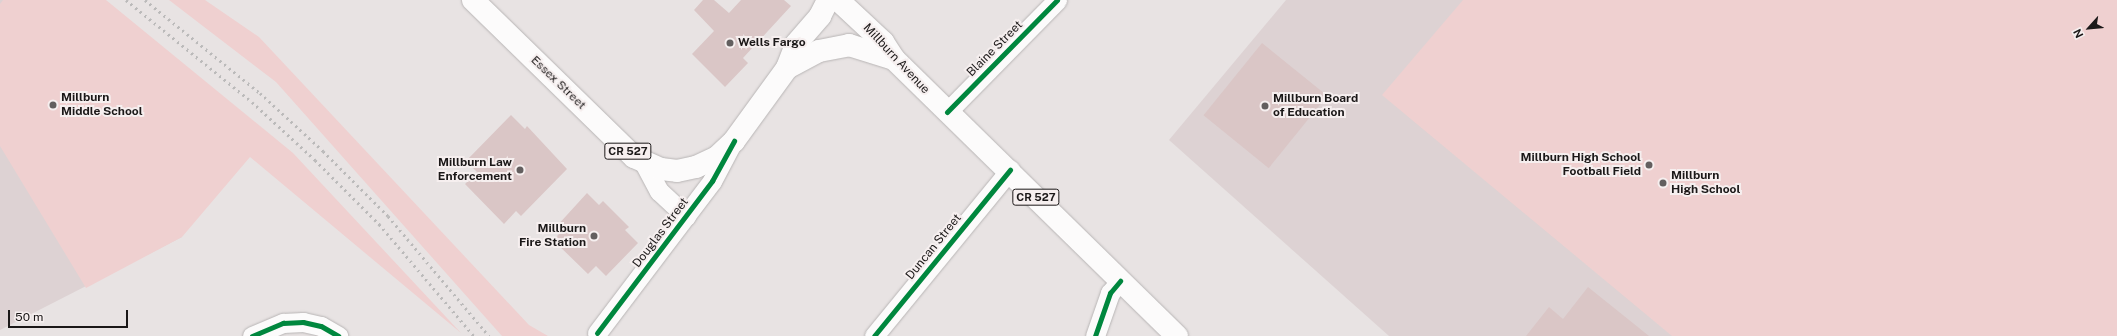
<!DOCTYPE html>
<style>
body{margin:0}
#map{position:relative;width:2117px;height:336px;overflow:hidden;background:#e8e3e3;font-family:"Public Sans",sans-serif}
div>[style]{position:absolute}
.built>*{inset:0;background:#ddd2d3}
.green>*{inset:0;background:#efd0d0}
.building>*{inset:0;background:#dac6c6;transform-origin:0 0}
.roads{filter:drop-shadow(0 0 1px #b8b5b5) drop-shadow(0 0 1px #b8b5b5)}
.minor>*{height:19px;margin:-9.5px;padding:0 9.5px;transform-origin:9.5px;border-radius:9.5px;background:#fcfbfb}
.major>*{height:22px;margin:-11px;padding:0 11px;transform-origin:11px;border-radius:11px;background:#fcfbfb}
.rail>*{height:3px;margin-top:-1.5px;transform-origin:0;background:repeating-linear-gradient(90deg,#bbbaba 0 2px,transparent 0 6px)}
.cycleway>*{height:5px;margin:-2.5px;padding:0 2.5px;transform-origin:2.5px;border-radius:2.5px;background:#00873e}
.dots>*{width:11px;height:11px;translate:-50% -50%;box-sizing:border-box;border:2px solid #f6efef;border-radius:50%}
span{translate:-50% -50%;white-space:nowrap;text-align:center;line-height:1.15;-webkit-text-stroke:4px #f6efef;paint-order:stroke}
.shield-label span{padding:1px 3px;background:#f6efef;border:1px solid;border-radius:3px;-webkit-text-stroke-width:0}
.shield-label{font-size:11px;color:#1b1818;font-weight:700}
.poi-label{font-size:12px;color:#1b1818;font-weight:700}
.left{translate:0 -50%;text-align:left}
.right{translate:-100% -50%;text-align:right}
.street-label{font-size:12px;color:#1b1818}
.north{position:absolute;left:2069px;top:8px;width:40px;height:40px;-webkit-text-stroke:3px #f6efef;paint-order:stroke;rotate:243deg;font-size:11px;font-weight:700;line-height:16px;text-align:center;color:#1b1818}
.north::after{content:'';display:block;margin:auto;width:14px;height:18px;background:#1b1818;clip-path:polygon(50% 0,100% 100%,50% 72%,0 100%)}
.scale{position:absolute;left:8px;top:310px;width:120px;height:18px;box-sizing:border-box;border:2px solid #1b1818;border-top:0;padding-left:5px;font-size:12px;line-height:14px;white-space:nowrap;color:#1b1818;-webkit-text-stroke:3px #f6efef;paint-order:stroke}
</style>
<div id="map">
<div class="built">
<i style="clip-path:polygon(0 0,6px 0,182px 237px,0 330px)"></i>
<i style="clip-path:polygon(1286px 0,2117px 0,2083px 336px,1389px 336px,1169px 140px)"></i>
</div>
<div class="green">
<i style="clip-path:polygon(3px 0,106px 0,293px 153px,461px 333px,250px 157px,182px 237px,86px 288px,0 146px,0 4px)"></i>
<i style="clip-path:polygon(169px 0,205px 0,259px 37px,529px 325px,548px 336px,502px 336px,276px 82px)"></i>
<i style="clip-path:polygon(1463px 0,2117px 0,2117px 336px,1672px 336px,1382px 95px)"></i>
</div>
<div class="building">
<i style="clip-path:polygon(703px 0,714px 0,729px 13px,741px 0,784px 0,791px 6px,743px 58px,748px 63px,725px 87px,692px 54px,714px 31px,694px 10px)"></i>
<i style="left:1262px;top:43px;width:84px;height:93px;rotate:39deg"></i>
<i style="clip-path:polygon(511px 115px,525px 129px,527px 126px,567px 169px,521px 216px,516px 211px,504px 224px,465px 184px,477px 172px,466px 161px)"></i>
<i style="clip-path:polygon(587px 193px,599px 205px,603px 201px,629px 227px,625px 230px,638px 243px,606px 276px,596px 266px,588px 274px,553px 240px,561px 232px,556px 227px)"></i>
<i style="clip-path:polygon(1588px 287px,1649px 336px,1526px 336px,1549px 307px,1563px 319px)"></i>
</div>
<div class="roads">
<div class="minor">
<i style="left:947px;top:112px;width:157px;rotate:-45.5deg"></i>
<i style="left:644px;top:163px;width:32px;rotate:62deg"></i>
<i style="left:659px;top:191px;width:37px;rotate:43deg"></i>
<i style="left:597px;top:333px;width:191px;rotate:-52.9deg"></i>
<i style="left:712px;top:181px;width:41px;rotate:-62.2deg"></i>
<i style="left:252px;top:336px;width:34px;rotate:-23deg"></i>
<i style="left:283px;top:323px;width:20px;rotate:-3deg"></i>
<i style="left:303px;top:322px;width:18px;rotate:13deg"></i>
<i style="left:321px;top:326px;width:20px;rotate:30deg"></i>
<i style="left:874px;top:336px;width:215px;rotate:-50.7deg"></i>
<i style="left:1095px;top:336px;width:46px;rotate:-70.8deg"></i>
<i style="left:1110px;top:293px;width:16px;rotate:-50deg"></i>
</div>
<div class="major">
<i style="left:473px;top:0;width:225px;rotate:44.3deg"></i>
<i style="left:634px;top:157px;width:30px;rotate:24deg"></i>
<i style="left:661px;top:169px;width:16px;rotate:7deg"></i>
<i style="left:677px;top:171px;width:19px;rotate:-12deg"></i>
<i style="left:696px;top:167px;width:23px;rotate:-25deg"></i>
<i style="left:717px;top:157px;width:23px;rotate:-43deg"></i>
<i style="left:734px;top:141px;width:90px;rotate:-54deg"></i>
<i style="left:787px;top:68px;width:36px;rotate:-28deg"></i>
<i style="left:819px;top:51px;width:31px;rotate:-11deg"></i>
<i style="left:849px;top:45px;width:47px;rotate:17.3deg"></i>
<i style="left:838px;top:0;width:62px;rotate:43deg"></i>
<i style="left:883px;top:42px;width:20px;rotate:57deg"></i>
<i style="left:894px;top:59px;width:396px;rotate:44.4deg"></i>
<i style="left:787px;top:68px;width:26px;rotate:-69deg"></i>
<i style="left:796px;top:44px;width:37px;rotate:-49deg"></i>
<i style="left:820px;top:16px;width:18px;rotate:-63deg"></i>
</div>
</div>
<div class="rail">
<i style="left:126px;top:0;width:162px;rotate:39deg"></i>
<i style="left:252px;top:102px;width:86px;rotate:42.6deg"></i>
<i style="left:315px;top:160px;width:91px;rotate:45deg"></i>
<i style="left:379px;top:224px;width:147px;rotate:49.7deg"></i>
<i style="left:145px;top:0;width:148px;rotate:39deg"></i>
<i style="left:260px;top:93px;width:86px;rotate:42.6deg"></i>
<i style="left:323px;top:151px;width:92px;rotate:45deg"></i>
<i style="left:388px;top:216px;width:157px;rotate:49.9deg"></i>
</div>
<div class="cycleway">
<i style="left:947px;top:112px;width:157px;rotate:-45.5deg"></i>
<i style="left:597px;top:333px;width:191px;rotate:-52.9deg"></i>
<i style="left:712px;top:181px;width:46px;rotate:-61.2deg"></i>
<i style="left:252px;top:336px;width:34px;rotate:-23deg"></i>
<i style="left:283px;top:323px;width:20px;rotate:-3deg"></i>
<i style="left:303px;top:322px;width:18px;rotate:13deg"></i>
<i style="left:321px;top:326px;width:20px;rotate:30deg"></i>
<i style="left:874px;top:336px;width:215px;rotate:-50.7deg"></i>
<i style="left:1095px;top:336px;width:46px;rotate:-70.8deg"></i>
<i style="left:1110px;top:293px;width:16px;rotate:-50deg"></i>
</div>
<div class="dots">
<i style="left:730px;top:43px;background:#635f5f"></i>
<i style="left:53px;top:105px;background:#635f5f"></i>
<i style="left:1265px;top:106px;background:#635f5f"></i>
<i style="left:1649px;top:165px;background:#635f5f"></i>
<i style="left:520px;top:170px;background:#635f5f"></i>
<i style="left:1663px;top:183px;background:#635f5f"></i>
<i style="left:594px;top:236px;background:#635f5f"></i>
</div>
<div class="shield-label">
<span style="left:628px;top:151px">CR 527</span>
<span style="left:1036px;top:197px">CR 527</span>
</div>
<div class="poi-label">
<span class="left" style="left:738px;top:43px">Wells Fargo</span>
<span class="left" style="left:61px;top:105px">Millburn<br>Middle School</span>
<span class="left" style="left:1273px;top:106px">Millburn Board<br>of Education</span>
<span class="right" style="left:1641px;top:165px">Millburn High School<br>Football Field</span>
<span class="right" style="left:512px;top:170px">Millburn Law<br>Enforcement</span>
<span class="left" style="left:1671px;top:183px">Millburn<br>High School</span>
<span class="right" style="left:586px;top:236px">Millburn<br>Fire Station</span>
</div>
<div class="street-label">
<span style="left:995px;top:49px;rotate:-45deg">Blaine Street</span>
<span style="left:896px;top:59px;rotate:47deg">Millburn Avenue</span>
<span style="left:558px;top:83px;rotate:44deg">Essex Street</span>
<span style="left:661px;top:233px;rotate:-53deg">Douglas Street</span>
<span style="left:934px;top:247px;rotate:-51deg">Duncan Street</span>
</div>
<div class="north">N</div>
<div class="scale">50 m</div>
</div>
